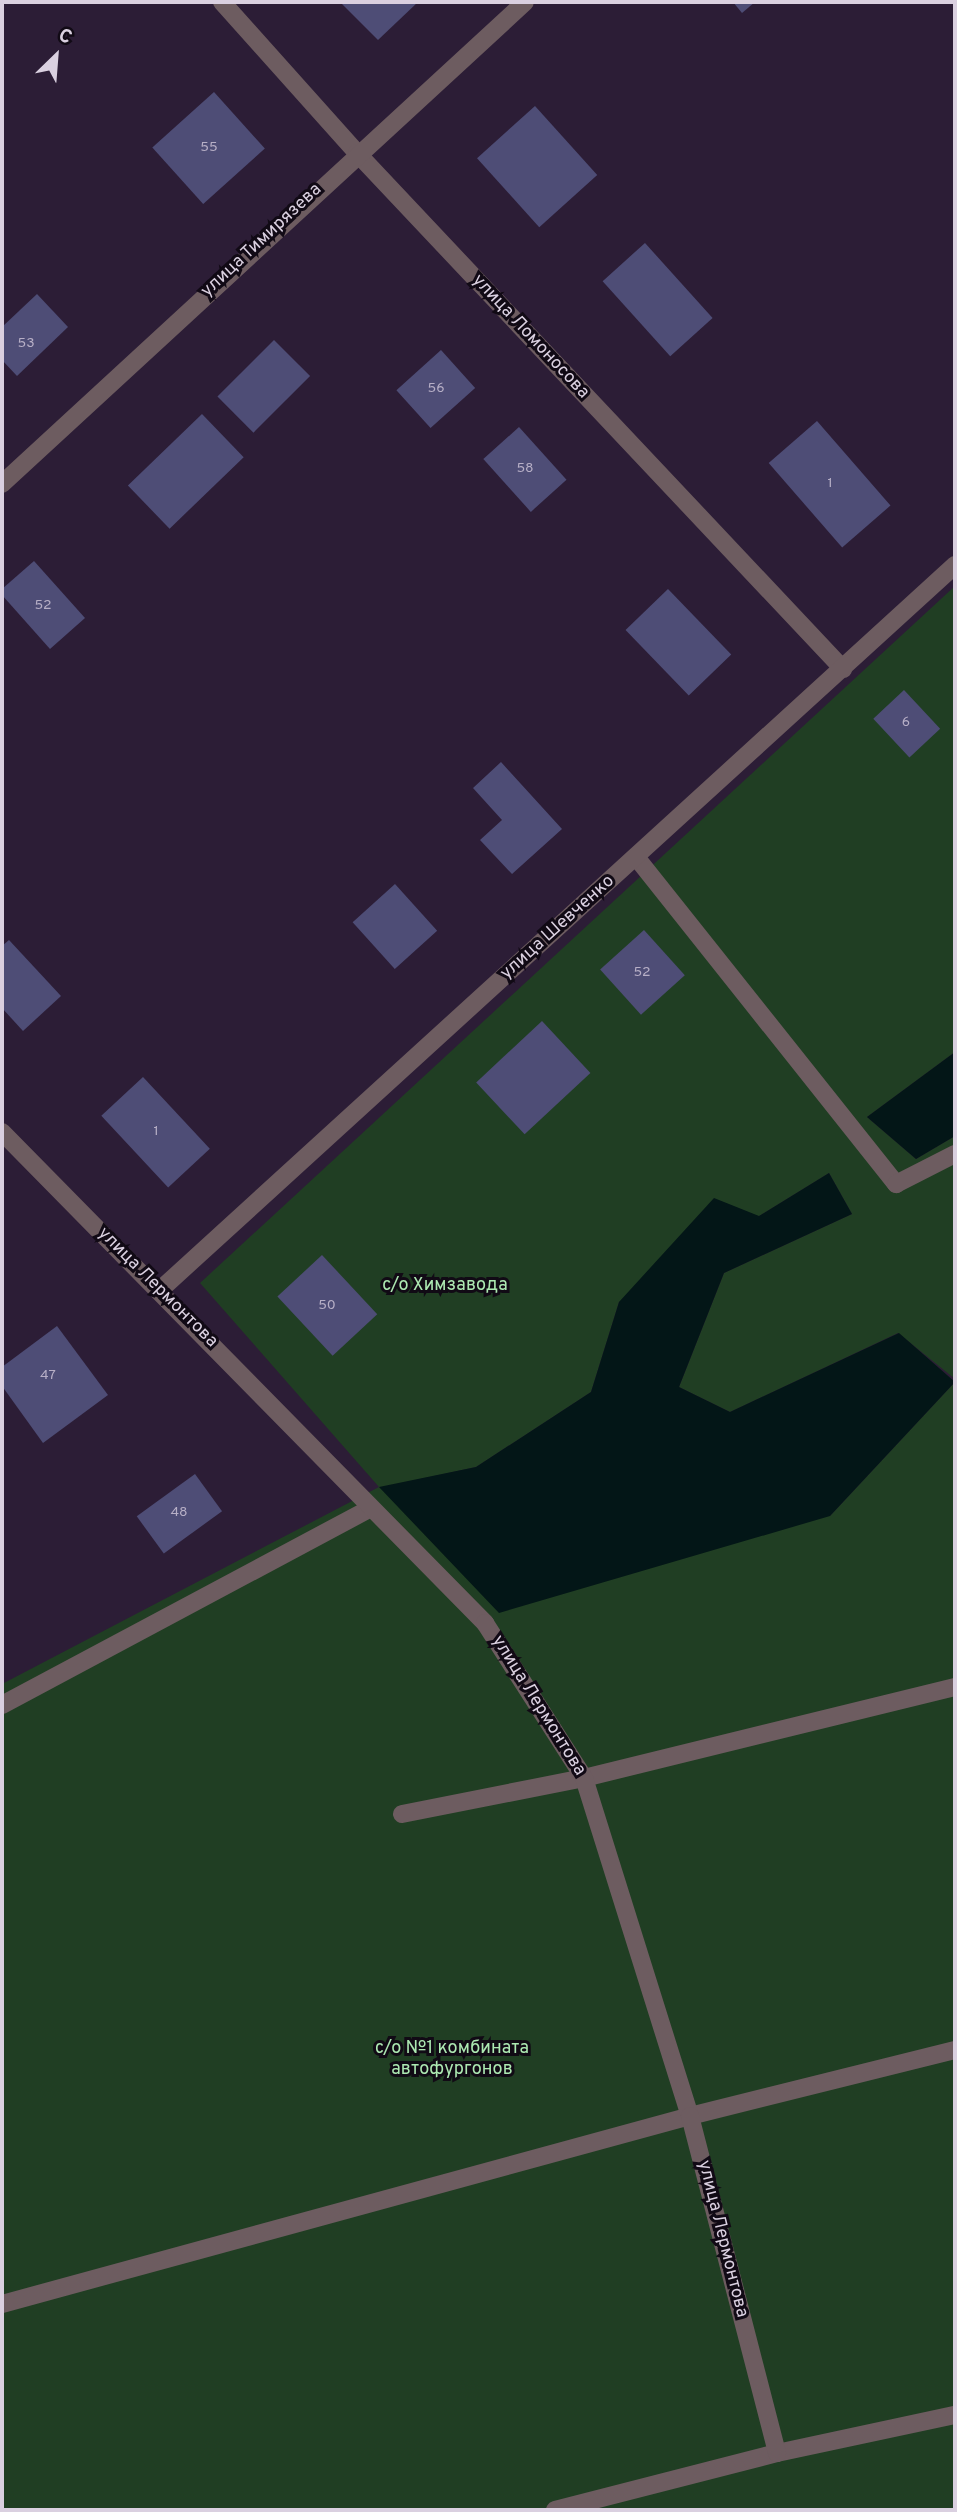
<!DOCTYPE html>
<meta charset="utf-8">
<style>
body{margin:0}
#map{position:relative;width:957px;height:2512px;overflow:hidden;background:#2c1d36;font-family:Overpass,sans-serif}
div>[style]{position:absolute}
.green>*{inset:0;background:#203e23}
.water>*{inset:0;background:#031617}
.building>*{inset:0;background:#4e4d76;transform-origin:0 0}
.service>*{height:18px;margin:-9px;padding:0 9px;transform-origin:9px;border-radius:9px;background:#6d5c60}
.minor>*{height:18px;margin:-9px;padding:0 9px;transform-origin:9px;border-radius:9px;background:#6d5c60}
span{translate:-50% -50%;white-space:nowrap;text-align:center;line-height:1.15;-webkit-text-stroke:6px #110a15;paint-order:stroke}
.number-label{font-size:14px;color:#b7afc6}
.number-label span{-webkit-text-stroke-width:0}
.street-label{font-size:18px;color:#dad0e0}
.park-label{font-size:18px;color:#ade9b2}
.frame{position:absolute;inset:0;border:4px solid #dad0e0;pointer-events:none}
.north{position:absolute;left:21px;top:21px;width:70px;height:70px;-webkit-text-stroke:5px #110a15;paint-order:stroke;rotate:25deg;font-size:19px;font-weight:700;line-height:28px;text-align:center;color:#dad0e0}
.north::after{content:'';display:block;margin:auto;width:24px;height:32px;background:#dad0e0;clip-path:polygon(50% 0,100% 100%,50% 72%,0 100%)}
</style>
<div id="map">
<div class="green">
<i style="clip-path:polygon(955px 586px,955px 1052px,867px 1117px,916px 1159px,955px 1136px,955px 1379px,898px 1333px,730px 1412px,679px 1387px,724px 1273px,852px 1214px,829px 1173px,619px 1302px,591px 1392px,476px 1467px,379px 1488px,830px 1516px,955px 1382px,955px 2510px,2px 2510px,2px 1684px,379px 1487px,200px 1283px)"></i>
</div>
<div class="water">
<i style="clip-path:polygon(955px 1052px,955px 1136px,916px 1159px,867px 1117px)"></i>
<i style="clip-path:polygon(829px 1173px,852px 1214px,724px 1273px,679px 1387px,730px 1412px,899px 1333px,955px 1382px,830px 1516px,499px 1613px,379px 1487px,476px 1467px,591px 1392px,619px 1302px,714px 1198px,759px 1216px)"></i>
</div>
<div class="building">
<i style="clip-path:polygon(340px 2px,418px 2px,378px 40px)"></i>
<i style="clip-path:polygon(733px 2px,755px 2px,742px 13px)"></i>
<i style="left:214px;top:92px;width:76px;height:83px;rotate:48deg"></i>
<i style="left:535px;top:106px;width:93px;height:78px;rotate:48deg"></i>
<i style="left:645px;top:243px;width:101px;height:57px;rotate:48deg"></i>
<i style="clip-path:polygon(37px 294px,68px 327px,17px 376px,2px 360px,2px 327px)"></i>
<i style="left:274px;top:340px;width:51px;height:80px;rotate:45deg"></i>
<i style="left:441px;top:350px;width:51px;height:60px;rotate:48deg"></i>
<i style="left:202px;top:414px;width:60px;height:103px;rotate:46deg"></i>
<i style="left:817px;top:421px;width:112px;height:64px;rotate:49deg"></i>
<i style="left:519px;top:427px;width:71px;height:48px;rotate:48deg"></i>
<i style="clip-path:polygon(34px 561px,85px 618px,50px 649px,2px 595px,2px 589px)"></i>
<i style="left:668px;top:589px;width:91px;height:59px;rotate:46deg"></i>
<i style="left:904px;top:690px;width:53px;height:42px;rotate:47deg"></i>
<i style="clip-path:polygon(501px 762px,562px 829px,512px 874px,480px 840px,502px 820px,473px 788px)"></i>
<i style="left:395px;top:884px;width:63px;height:57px;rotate:48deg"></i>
<i style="left:644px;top:930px;width:61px;height:59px;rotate:48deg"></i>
<i style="clip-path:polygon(9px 940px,61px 996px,23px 1031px,2px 1008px,2px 946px)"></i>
<i style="left:542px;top:1021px;width:71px;height:90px;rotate:47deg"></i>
<i style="left:143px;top:1077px;width:98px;height:57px;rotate:47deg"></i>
<i style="left:322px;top:1255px;width:81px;height:61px;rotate:47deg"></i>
<i style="clip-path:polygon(57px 1326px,108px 1395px,43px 1443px,2px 1386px,2px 1367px)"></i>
<i style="left:195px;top:1474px;width:46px;height:72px;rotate:54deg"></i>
</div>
<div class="service">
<i style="left:636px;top:857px;width:418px;rotate:51.5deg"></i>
<i style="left:896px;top:1184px;width:66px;rotate:-27deg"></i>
<i style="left:2px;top:1705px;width:418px;rotate:-28.1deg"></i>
<i style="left:402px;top:1814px;width:186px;rotate:-11.2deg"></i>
<i style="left:584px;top:1778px;width:382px;rotate:-13.8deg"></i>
<i style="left:2px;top:2304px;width:713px;rotate:-15.28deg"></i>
<i style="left:690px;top:2116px;width:273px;rotate:-14deg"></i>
<i style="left:555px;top:2510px;width:229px;rotate:-14.4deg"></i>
<i style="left:777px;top:2453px;width:182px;rotate:-12.1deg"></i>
</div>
<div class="minor">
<i style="left:222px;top:2px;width:203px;rotate:48.2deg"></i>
<i style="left:357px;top:153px;width:709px;rotate:46.71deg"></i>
<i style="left:2px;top:484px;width:711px;rotate:-42.66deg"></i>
<i style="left:2px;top:1132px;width:689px;rotate:45.47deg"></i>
<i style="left:485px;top:1623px;width:184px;rotate:57.4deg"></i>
<i style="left:584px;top:1778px;width:354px;rotate:72.6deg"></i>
<i style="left:690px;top:2116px;width:348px;rotate:75.5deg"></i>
<i style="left:160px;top:1290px;width:1076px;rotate:-42.36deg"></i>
</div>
<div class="number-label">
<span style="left:209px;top:148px">55</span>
<span style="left:26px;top:344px">53</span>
<span style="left:436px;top:389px">56</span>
<span style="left:525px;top:469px">58</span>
<span style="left:830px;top:484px">1</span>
<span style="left:43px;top:606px">52</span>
<span style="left:906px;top:723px">6</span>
<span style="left:642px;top:973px">52</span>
<span style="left:156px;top:1132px">1</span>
<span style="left:327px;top:1306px">50</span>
<span style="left:48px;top:1376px">47</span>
<span style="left:179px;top:1513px">48</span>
</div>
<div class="street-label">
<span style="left:262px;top:241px;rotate:-43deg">улица Тимирязева</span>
<span style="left:530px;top:337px;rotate:47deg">улица Ломоносова</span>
<span style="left:558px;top:928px;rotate:-42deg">улица Шевченко</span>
<span style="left:157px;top:1288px;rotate:45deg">улица Лермонтова</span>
<span style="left:538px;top:1706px;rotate:58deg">улица Лермонтова</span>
<span style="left:722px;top:2239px;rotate:76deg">улица Лермонтова</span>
</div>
<div class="park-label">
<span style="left:445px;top:1286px">с/о Химзавода</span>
<span style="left:452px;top:2060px">с/о №1 комбината<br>автофургонов</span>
</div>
<div class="frame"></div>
<div class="north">С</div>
</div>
